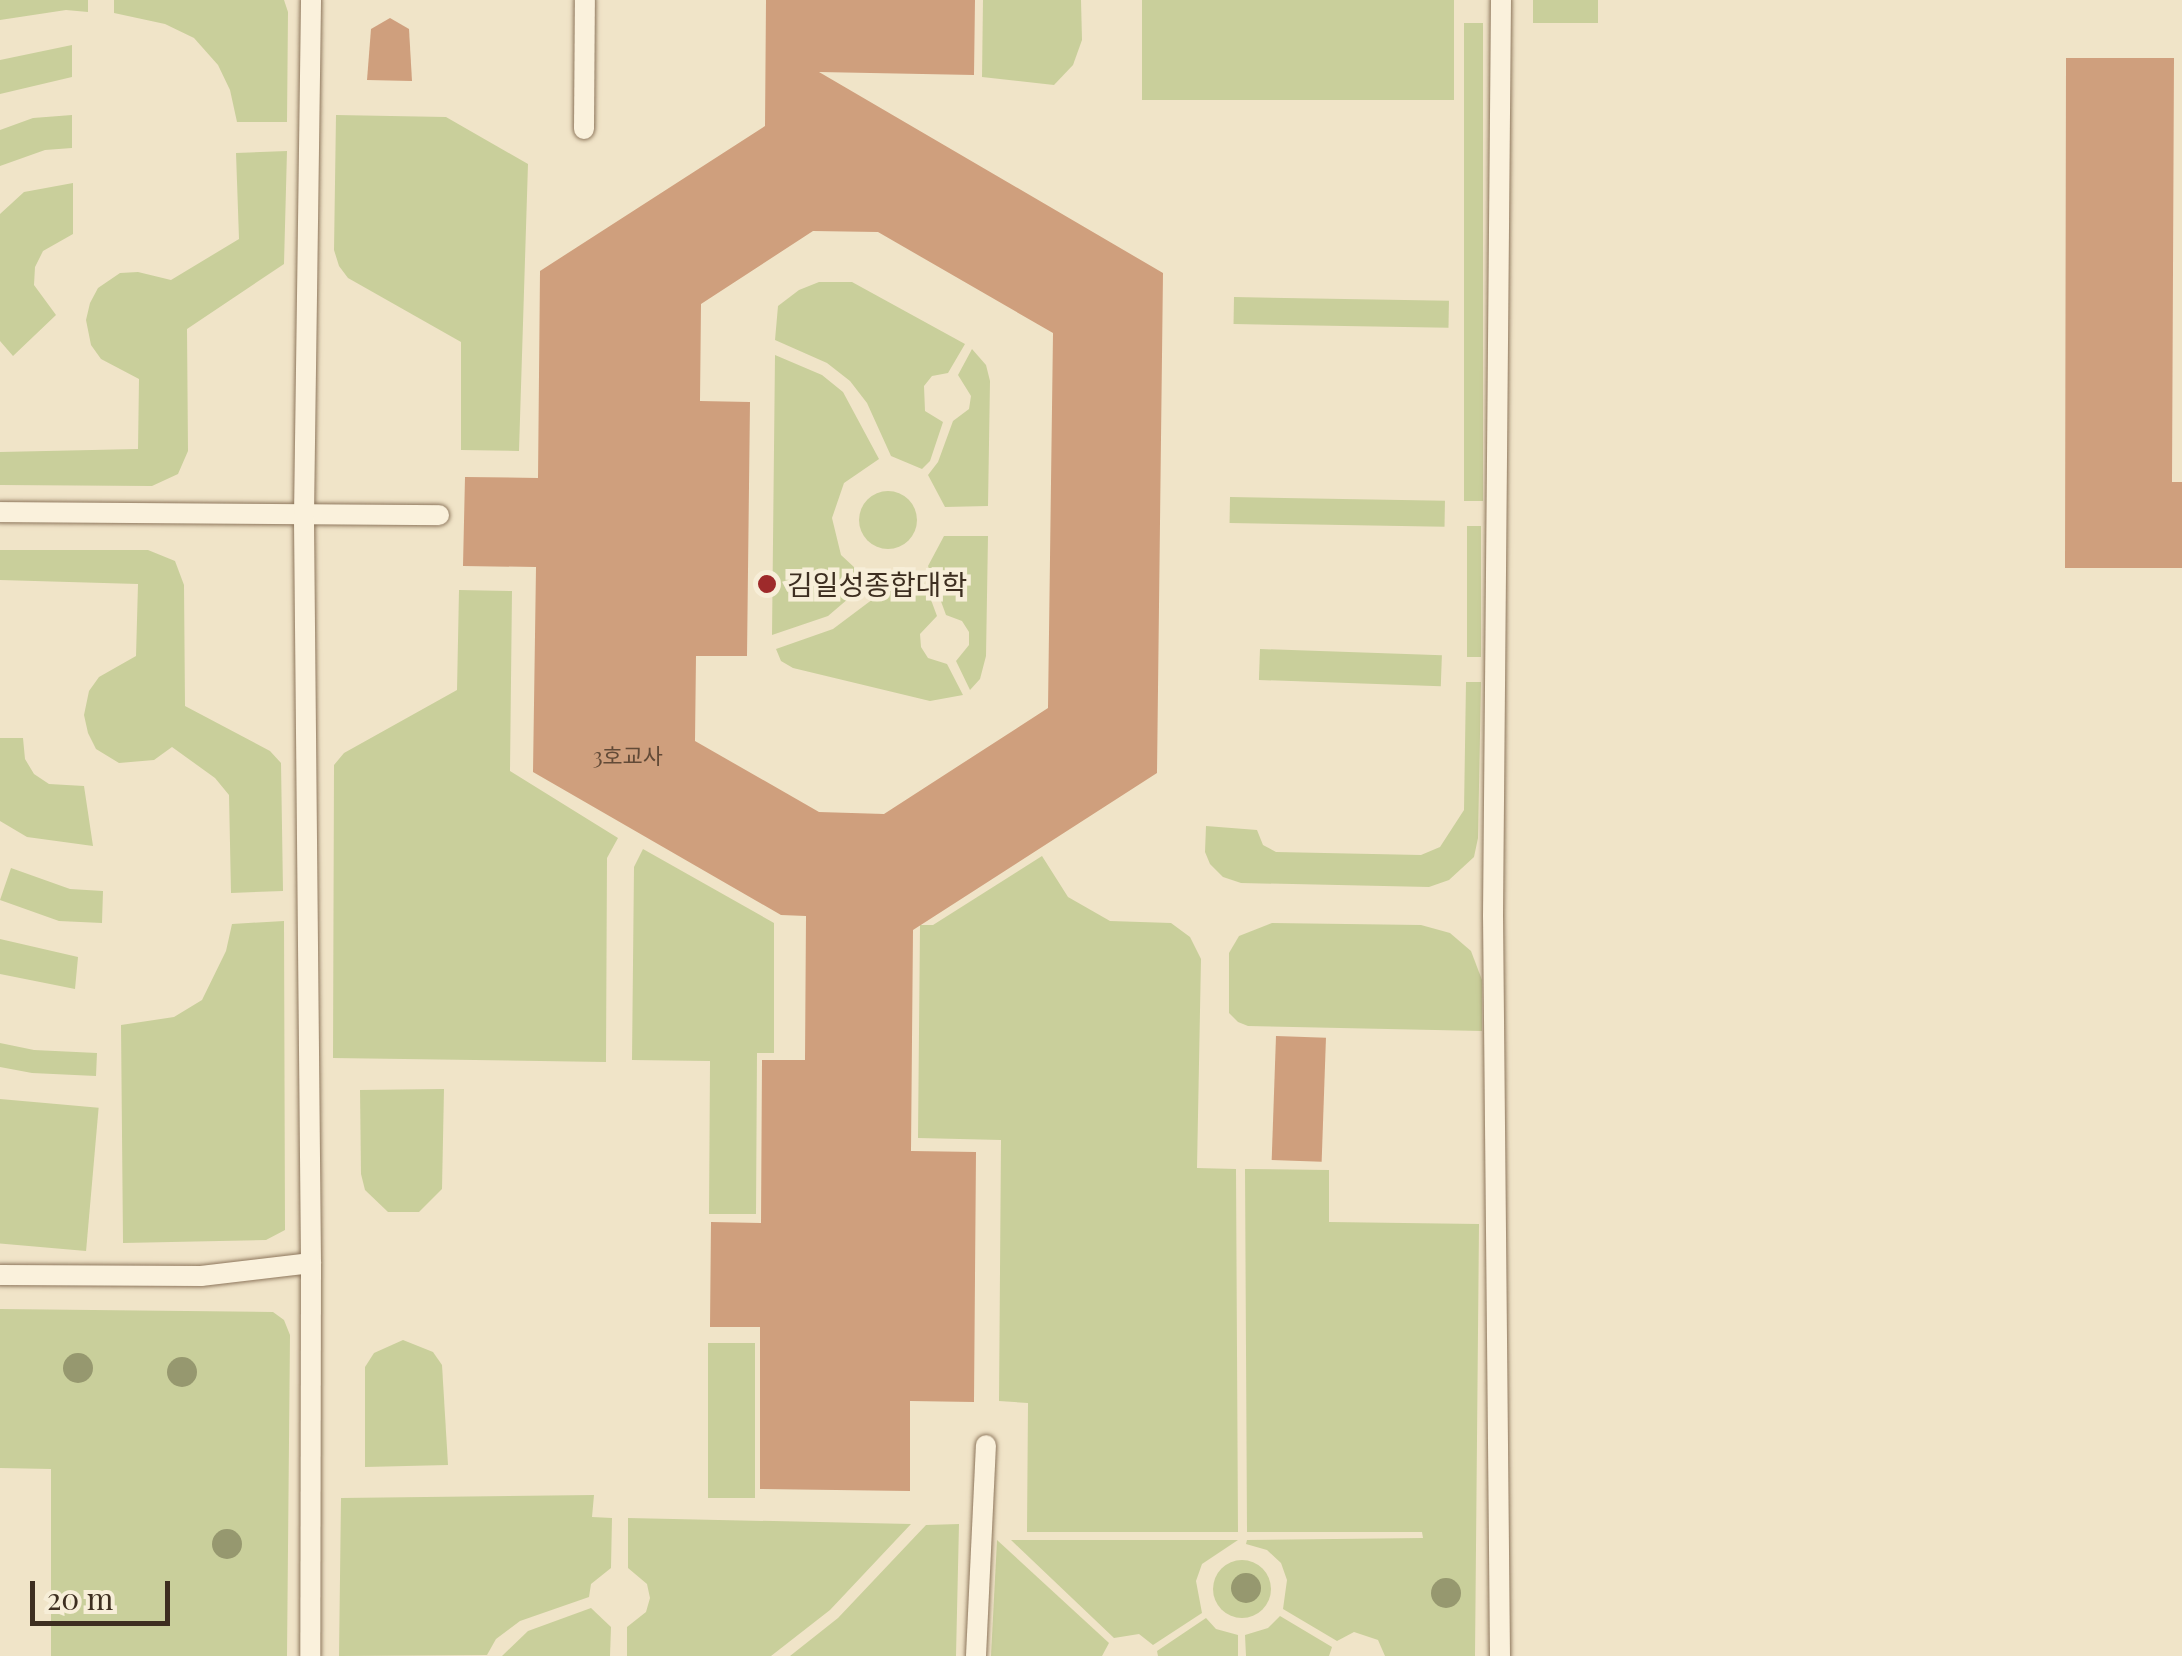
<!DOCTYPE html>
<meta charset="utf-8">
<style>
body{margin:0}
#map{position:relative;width:2182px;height:1656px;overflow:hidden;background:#f0e4c8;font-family:"Playfair Display","Noto Sans KR",serif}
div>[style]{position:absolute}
.green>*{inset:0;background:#c9cf9b;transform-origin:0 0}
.round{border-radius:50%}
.building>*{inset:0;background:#cf9f7d;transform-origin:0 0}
.roads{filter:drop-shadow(0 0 2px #8d765c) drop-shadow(0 0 2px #8d765c)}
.lane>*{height:20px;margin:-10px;padding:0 10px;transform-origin:10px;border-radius:10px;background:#faf1dc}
.trees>*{width:30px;height:30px;margin:-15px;border-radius:50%;background:#96986f}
.dots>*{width:28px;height:28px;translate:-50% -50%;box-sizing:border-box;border:5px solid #f7eed8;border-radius:50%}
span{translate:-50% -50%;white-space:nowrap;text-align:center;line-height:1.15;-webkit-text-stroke:9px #f7eed8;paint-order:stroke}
.number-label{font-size:22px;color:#624a37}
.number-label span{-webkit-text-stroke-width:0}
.poi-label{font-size:28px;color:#3d2e20}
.left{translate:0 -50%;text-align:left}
.scale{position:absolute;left:30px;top:1581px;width:140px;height:45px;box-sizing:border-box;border:5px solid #3d2e20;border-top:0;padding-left:12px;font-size:30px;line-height:35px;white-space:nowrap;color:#3d2e20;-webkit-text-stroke:8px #f7eed8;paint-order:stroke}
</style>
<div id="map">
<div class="green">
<i style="clip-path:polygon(0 0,88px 0,88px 12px,66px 10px,0 20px)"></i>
<i style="clip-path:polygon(114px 0,284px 0,288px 12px,287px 122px,237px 122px,230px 90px,218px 65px,194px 38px,165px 24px,114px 13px)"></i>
<i style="clip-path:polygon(983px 0,1081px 0,1082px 40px,1073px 65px,1054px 85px,982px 77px)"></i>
<i style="left:1142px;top:0;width:312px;height:100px"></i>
<i style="left:1533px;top:0;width:65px;height:23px"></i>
<i style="left:1464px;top:23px;width:19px;height:478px"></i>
<i style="clip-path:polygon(72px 45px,72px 77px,0 94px,0 60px)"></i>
<i style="clip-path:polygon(72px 115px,72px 148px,45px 150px,0 166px,0 130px,33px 118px)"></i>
<i style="clip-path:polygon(336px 115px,446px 117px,528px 164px,519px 451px,461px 450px,461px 342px,348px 278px,339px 266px,334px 250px)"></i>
<i style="clip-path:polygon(287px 151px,284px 264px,187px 329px,188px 451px,178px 474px,152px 486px,0 485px,0 452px,138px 449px,139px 379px,101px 359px,91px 345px,86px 320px,90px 303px,98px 288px,120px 273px,138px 272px,171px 280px,239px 239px,236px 153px)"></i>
<i style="clip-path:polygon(73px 183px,73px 234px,43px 251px,35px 267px,34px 285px,56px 315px,13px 356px,0 341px,0 214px,24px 192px)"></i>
<i style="clip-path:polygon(819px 282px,852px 282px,965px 344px,948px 373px,932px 376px,924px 386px,925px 411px,943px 422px,930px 461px,922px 469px,891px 456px,867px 403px,850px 381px,827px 363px,775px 340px,778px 306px,799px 290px)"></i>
<i style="left:1234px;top:297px;width:215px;height:27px;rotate:1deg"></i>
<i style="clip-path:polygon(972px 349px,986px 365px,990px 381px,988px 506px,945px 507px,928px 475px,938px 462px,953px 421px,969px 409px,971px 396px,958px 375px)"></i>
<i style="clip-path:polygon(775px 355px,822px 375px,843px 392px,879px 459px,844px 483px,832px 518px,841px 555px,869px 581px,828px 616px,772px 635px)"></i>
<i class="round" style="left:859px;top:491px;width:58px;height:58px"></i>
<i style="left:1230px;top:497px;width:215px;height:26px;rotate:1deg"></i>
<i style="left:1467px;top:526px;width:14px;height:131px"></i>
<i style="clip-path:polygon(944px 536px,988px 536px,986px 656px,980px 679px,970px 690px,956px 661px,969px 645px,969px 632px,962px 621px,946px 615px,928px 566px)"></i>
<i style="clip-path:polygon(0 550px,148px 550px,175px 561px,184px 585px,185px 706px,270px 751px,281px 763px,283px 891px,231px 893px,229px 795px,215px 778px,172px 747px,154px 760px,119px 763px,96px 749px,88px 733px,84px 715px,89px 691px,99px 677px,136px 656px,138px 584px,0 580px)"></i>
<i style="clip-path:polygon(921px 573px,937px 616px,920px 634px,921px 647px,928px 658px,947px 664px,963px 695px,930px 701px,793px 668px,781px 661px,776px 649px,833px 629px,873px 599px,881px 585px,905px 582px)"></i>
<i style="clip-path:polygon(459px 590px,512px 591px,510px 771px,618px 838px,607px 858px,606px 1062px,333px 1058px,334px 765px,344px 753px,457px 690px)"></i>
<i style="left:1260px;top:649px;width:182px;height:31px;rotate:2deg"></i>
<i style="clip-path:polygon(1466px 682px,1481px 682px,1478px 838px,1474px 857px,1449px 880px,1429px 887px,1241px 883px,1223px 877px,1210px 864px,1205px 852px,1206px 826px,1257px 830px,1263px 845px,1276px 852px,1421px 855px,1440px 847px,1464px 810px)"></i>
<i style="clip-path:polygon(0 738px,23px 738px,25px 759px,34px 774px,49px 784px,84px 786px,93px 846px,27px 837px,0 821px)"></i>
<i style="clip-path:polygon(643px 849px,774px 923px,774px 1053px,757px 1053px,756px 1214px,709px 1214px,710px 1061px,632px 1060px,634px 867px)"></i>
<i style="clip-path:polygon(1042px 856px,1068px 897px,1110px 921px,1171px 923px,1190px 937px,1201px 959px,1197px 1168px,1236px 1169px,1238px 1532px,1027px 1532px,1028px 1403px,999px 1401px,1001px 1140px,918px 1138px,920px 925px,933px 925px)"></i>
<i style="clip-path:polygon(11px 868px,70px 889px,103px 891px,102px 923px,59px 921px,0 900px)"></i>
<i style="clip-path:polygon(284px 921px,285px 1230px,266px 1240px,123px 1243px,121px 1025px,174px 1017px,202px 1000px,226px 951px,232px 924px)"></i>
<i style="clip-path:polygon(1272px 923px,1421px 925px,1450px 933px,1471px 951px,1482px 980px,1482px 1031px,1248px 1026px,1238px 1022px,1229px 1013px,1229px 953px,1239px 936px)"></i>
<i style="clip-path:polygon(0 939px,78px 957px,75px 989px,0 974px)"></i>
<i style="clip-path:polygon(0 1043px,34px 1050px,97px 1053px,96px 1076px,32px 1073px,0 1067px)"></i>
<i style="clip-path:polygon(444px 1089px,442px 1189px,419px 1212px,388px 1212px,365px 1190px,361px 1174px,360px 1090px)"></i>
<i style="left:0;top:1099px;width:99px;height:144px;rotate:5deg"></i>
<i style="clip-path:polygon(1245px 1169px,1329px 1170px,1329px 1222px,1479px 1224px,1475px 1656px,1385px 1656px,1378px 1640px,1354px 1632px,1337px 1641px,1283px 1609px,1287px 1580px,1281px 1563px,1267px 1550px,1246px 1544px,1247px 1540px,1423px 1538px,1422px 1532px,1247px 1532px)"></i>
<i style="clip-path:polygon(0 1309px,273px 1312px,284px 1320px,290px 1335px,287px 1656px,51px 1656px,51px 1469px,0 1468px)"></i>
<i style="clip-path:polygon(403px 1340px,433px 1352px,442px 1365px,448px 1465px,365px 1467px,365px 1367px,374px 1353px)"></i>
<i style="left:708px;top:1343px;width:47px;height:155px"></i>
<i style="clip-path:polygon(594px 1495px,592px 1517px,612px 1518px,611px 1568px,591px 1584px,589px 1597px,520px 1621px,496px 1639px,487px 1655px,339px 1656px,341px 1498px)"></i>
<i style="clip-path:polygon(628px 1518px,911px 1524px,830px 1610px,771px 1656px,627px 1656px,627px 1627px,646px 1612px,650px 1598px,647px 1584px,628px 1568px)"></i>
<i style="clip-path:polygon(959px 1524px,956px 1656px,790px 1656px,838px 1618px,926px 1525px)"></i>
<i style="clip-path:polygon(997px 1540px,1109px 1643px,1102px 1656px,991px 1656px)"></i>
<i style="clip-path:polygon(1011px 1540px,1238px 1540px,1202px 1564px,1196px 1581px,1202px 1613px,1153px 1645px,1139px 1634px,1114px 1638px)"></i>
<i class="round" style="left:1213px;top:1560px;width:58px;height:58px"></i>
<i style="clip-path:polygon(591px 1608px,611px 1627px,610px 1656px,502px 1656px,528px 1631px)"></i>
<i style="clip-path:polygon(1280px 1616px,1332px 1647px,1329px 1656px,1246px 1656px,1245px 1635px,1268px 1628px)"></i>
<i style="clip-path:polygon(1206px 1618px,1216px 1629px,1238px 1635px,1238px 1656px,1158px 1656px,1157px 1651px)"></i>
</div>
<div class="building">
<i style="clip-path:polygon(evenodd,766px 0,975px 0,974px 75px,819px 72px,1163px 273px,1157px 773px,913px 930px,911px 1151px,976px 1152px,974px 1402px,910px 1401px,910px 1491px,760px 1489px,760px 1327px,710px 1327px,711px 1222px,761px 1223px,762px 1060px,805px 1060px,806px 916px,781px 915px,533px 772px,536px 567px,463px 566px,465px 477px,538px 478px,540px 271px,765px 126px,766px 0,813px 231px,878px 232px,1053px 333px,1048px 708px,884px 814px,819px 812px,695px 741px,696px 656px,747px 656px,750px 402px,700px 401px,701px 304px,813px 231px)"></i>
<i style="clip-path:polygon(390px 18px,409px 29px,412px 81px,367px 80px,371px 29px)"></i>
<i style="clip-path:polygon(2066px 58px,2174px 58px,2172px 482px,2182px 482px,2182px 568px,2065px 568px)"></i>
<i style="left:1276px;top:1036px;width:50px;height:124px;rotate:2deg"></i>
</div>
<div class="roads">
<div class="lane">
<i style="left:584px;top:129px;width:129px;rotate:-89.6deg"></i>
<i style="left:0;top:512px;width:439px;rotate:0.4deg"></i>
<i style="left:311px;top:1263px;width:747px;rotate:-90.54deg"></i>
<i style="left:304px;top:516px;width:516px;rotate:-89.22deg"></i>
<i style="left:0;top:1275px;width:201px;rotate:0.3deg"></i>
<i style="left:201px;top:1276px;width:111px;rotate:-6.7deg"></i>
<i style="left:311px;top:1263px;width:393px;rotate:90.1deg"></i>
<i style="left:976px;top:1656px;width:211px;rotate:-87.3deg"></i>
<i style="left:1500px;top:1656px;width:740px;rotate:-90.54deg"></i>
<i style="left:1493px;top:916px;width:916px;rotate:-89.5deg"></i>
</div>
</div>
<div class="trees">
<i style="left:78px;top:1368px"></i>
<i style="left:182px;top:1372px"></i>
<i style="left:227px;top:1544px"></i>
<i style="left:1246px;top:1588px"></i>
<i style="left:1446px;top:1593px"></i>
</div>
<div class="dots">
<i style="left:767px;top:584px;background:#9e2a2b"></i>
</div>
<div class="number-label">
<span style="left:628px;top:756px">3호교사</span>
</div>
<div class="poi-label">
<span class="left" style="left:787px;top:584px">김일성종합대학</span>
</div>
<div class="scale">20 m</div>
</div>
